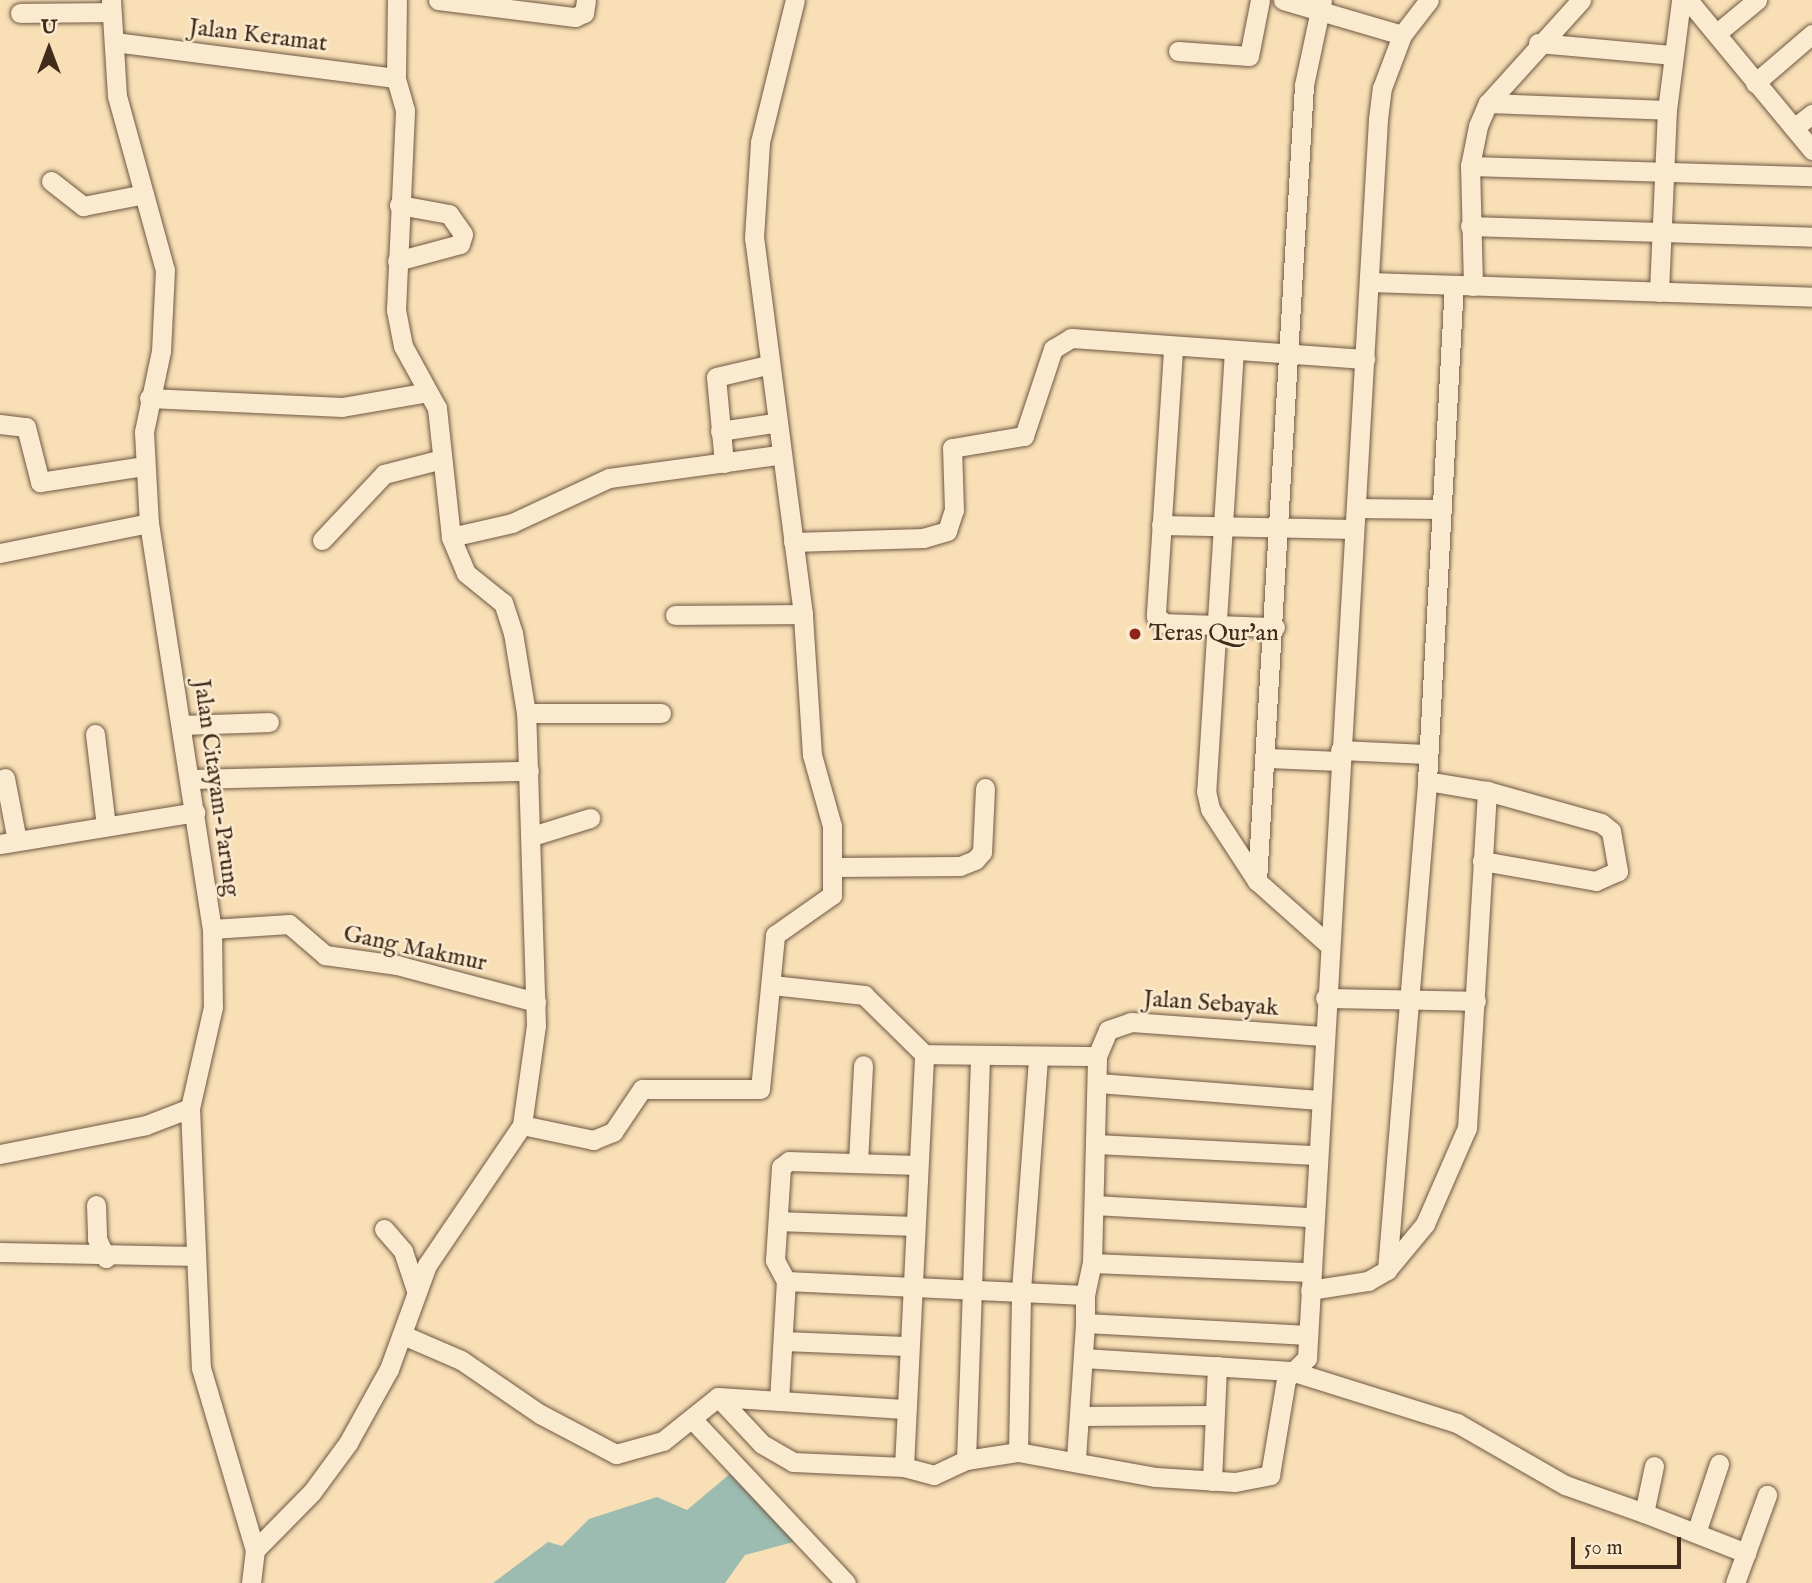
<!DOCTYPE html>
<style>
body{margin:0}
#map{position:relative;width:1812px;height:1583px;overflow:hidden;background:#f8dfb6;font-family:"IM FELL English",serif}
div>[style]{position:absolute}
.water>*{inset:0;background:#9dbcb1}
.roads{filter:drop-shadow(0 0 2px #6f5842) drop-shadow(0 0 2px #6f5842)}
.minor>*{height:19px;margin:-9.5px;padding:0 9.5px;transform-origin:9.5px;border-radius:9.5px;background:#faead0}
.dots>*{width:19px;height:19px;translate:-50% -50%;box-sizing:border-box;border:4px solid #faead0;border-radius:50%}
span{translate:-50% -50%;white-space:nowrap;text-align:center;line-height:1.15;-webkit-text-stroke:5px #faead0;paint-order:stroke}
.street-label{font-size:24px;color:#412b1b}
.poi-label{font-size:24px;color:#412b1b}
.left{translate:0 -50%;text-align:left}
.north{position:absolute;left:14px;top:14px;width:70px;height:70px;-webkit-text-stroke:5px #faead0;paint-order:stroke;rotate:0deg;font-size:19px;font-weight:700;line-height:28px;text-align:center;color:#412b1b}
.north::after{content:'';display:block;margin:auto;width:24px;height:32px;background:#412b1b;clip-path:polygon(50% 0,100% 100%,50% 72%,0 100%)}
.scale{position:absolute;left:1571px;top:1537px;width:110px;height:32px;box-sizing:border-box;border:4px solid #412b1b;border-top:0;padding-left:9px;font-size:21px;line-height:24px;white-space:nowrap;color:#412b1b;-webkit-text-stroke:5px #faead0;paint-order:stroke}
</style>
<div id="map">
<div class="water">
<i style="clip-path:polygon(731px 1473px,797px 1541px,745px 1555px,725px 1583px,493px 1583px,548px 1542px,562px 1546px,589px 1519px,657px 1497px,687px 1510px)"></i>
</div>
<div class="roads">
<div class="minor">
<i style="left:111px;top:0;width:96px;rotate:86.4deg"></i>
<i style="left:117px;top:96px;width:180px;rotate:74.6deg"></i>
<i style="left:165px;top:270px;width:81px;rotate:92.8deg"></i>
<i style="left:161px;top:351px;width:83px;rotate:101.9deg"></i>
<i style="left:144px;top:432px;width:91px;rotate:86.9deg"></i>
<i style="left:149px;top:523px;width:411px;rotate:81.2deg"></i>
<i style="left:212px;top:929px;width:78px;rotate:89.3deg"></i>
<i style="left:213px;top:1007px;width:104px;rotate:102.8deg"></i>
<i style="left:190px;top:1108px;width:260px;rotate:87.6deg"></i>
<i style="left:201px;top:1368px;width:190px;rotate:73.5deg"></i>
<i style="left:255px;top:1550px;width:33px;rotate:97deg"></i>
<i style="left:438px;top:0;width:138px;rotate:7.1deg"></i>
<i style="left:575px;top:17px;width:10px;rotate:-24deg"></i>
<i style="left:584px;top:13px;width:13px;rotate:-81deg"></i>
<i style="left:1283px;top:0;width:124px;rotate:16.4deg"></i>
<i style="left:1688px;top:0;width:195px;rotate:50.4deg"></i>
<i style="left:20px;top:13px;width:91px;rotate:-0.6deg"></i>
<i style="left:1717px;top:33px;width:52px;rotate:-39.5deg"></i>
<i style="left:114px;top:42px;width:284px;rotate:7.3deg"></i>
<i style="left:1538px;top:43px;width:136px;rotate:5.1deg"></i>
<i style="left:1178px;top:51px;width:71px;rotate:4deg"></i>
<i style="left:1249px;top:56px;width:57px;rotate:-78.9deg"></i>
<i style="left:1755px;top:83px;width:75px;rotate:-40.7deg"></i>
<i style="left:1488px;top:103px;width:179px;rotate:2.2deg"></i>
<i style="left:1794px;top:128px;width:23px;rotate:-38deg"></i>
<i style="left:1470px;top:166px;width:342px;rotate:1.7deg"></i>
<i style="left:51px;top:181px;width:41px;rotate:38deg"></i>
<i style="left:83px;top:206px;width:62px;rotate:-11.1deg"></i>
<i style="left:1470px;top:226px;width:342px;rotate:1.8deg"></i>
<i style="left:397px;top:261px;width:65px;rotate:-15.1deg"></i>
<i style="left:460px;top:244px;width:10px;rotate:-73deg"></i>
<i style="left:463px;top:234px;width:24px;rotate:-125deg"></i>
<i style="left:449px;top:214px;width:51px;rotate:-169.8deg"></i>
<i style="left:1371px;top:282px;width:441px;rotate:1.9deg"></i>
<i style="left:1473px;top:286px;width:120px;rotate:-91.4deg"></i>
<i style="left:1470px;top:166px;width:41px;rotate:-78.7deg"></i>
<i style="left:1478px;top:126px;width:25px;rotate:-67deg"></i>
<i style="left:1488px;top:103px;width:139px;rotate:-47.9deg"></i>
<i style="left:1659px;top:292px;width:182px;rotate:-87.5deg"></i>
<i style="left:1667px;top:110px;width:111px;rotate:-82.7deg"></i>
<i style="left:1173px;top:350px;width:267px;rotate:93.7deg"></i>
<i style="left:1156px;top:616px;width:11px;rotate:41deg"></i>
<i style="left:1164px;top:623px;width:111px;rotate:2.1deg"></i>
<i style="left:1234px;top:350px;width:442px;rotate:93.6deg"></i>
<i style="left:1206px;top:791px;width:18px;rotate:77deg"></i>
<i style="left:1210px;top:809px;width:86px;rotate:56.9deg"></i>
<i style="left:1257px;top:881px;width:95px;rotate:41.6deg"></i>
<i style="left:149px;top:398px;width:193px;rotate:2.7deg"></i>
<i style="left:342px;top:407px;width:87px;rotate:-9.9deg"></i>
<i style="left:0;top:424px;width:26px;rotate:7deg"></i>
<i style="left:26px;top:427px;width:57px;rotate:75.7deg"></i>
<i style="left:40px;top:482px;width:106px;rotate:-8.7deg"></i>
<i style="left:720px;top:431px;width:55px;rotate:-8.4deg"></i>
<i style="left:724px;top:463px;width:86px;rotate:-95.3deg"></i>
<i style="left:716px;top:377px;width:52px;rotate:-13.2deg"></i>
<i style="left:1356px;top:508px;width:85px;rotate:0.7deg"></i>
<i style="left:1161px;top:525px;width:193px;rotate:1.2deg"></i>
<i style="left:451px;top:537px;width:63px;rotate:-12.9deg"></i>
<i style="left:512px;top:523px;width:107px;rotate:-24.9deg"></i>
<i style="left:609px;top:478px;width:171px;rotate:-7.8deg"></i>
<i style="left:322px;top:540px;width:91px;rotate:-46.8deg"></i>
<i style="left:384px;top:474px;width:60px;rotate:-14.5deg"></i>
<i style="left:793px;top:542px;width:130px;rotate:-1.8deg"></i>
<i style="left:923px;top:538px;width:25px;rotate:-16deg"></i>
<i style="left:947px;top:531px;width:22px;rotate:-72deg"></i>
<i style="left:954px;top:510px;width:62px;rotate:-91.8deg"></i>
<i style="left:952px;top:448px;width:73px;rotate:-9.5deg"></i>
<i style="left:1024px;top:436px;width:92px;rotate:-71.6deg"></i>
<i style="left:1053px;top:349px;width:21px;rotate:-31deg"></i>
<i style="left:1071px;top:338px;width:295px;rotate:4.1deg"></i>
<i style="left:0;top:553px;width:152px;rotate:-11.4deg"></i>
<i style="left:675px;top:615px;width:128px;rotate:-0.4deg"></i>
<i style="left:526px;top:713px;width:135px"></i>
<i style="left:183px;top:725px;width:86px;rotate:-2deg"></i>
<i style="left:95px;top:734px;width:93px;rotate:83.2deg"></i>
<i style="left:1340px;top:750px;width:86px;rotate:2.7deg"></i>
<i style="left:1268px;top:758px;width:71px;rotate:2.4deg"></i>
<i style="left:5px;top:778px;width:64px;rotate:79.2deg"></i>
<i style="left:191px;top:779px;width:338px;rotate:-1.4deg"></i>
<i style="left:1427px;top:781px;width:61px;rotate:9.5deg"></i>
<i style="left:1487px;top:791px;width:118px;rotate:15.7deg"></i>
<i style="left:1601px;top:823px;width:13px;rotate:39deg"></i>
<i style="left:1611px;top:831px;width:41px;rotate:80.1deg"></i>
<i style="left:1618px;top:871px;width:24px;rotate:156deg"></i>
<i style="left:1596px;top:881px;width:116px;rotate:-170deg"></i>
<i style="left:532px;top:836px;width:61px;rotate:-17.2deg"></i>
<i style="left:0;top:844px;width:198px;rotate:-9.3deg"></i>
<i style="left:836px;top:867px;width:124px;rotate:-0.5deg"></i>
<i style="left:960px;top:866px;width:16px;rotate:-22deg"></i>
<i style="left:975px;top:860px;width:11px;rotate:-49deg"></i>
<i style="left:982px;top:852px;width:64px;rotate:-87.3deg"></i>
<i style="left:1257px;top:881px;width:797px;rotate:-86.62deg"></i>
<i style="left:1304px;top:85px;width:87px;rotate:-78deg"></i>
<i style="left:212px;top:929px;width:77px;rotate:-3.7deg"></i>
<i style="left:289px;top:924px;width:48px;rotate:40.7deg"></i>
<i style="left:325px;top:955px;width:73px;rotate:7.9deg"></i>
<i style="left:397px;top:965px;width:144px;rotate:14.9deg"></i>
<i style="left:772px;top:985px;width:93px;rotate:6.2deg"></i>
<i style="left:864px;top:995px;width:84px;rotate:44.5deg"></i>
<i style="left:924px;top:1054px;width:173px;rotate:0.7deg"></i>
<i style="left:1325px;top:998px;width:151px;rotate:1.1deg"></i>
<i style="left:1098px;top:1083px;width:222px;rotate:4.4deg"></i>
<i style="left:522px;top:1125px;width:73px;rotate:11.9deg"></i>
<i style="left:593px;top:1140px;width:22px;rotate:-22deg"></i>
<i style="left:613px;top:1132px;width:52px;rotate:-56deg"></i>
<i style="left:642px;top:1089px;width:118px"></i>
<i style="left:760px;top:1089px;width:155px;rotate:-84.4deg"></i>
<i style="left:775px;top:935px;width:70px;rotate:-35.1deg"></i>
<i style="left:832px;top:895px;width:69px;rotate:-90deg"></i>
<i style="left:832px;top:826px;width:74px;rotate:-105.7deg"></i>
<i style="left:812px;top:755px;width:141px;rotate:-93.7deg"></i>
<i style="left:803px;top:614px;width:379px;rotate:-97.4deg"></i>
<i style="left:754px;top:238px;width:96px;rotate:-86.4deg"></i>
<i style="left:760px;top:142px;width:146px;rotate:-76.2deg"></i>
<i style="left:1096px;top:1144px;width:220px;rotate:2.9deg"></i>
<i style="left:0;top:1154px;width:149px;rotate:-11.2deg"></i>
<i style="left:146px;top:1125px;width:47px;rotate:-21.1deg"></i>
<i style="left:858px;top:1162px;width:97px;rotate:-87deg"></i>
<i style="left:96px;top:1205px;width:34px;rotate:88deg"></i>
<i style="left:97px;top:1239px;width:21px;rotate:65deg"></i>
<i style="left:1094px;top:1205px;width:218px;rotate:3.2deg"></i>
<i style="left:779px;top:1221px;width:134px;rotate:2.1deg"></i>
<i style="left:384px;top:1229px;width:29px;rotate:49deg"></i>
<i style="left:403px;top:1251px;width:41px;rotate:71.6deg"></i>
<i style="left:0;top:1252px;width:196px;rotate:1.2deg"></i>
<i style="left:1092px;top:1263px;width:218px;rotate:2.4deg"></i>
<i style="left:1387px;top:1270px;width:60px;rotate:-50.4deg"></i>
<i style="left:1425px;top:1224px;width:105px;rotate:-66.4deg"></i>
<i style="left:1467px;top:1128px;width:338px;rotate:-86.6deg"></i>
<i style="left:786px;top:1281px;width:299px;rotate:2.7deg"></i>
<i style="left:1310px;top:1290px;width:59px;rotate:-8.8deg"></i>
<i style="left:1368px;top:1281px;width:22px;rotate:-30deg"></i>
<i style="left:1387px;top:1270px;width:491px;rotate:-85.3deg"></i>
<i style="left:1427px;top:781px;width:496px;rotate:-86.9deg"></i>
<i style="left:403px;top:1335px;width:63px;rotate:23.3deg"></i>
<i style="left:461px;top:1360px;width:96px;rotate:34.4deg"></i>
<i style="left:540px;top:1414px;width:86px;rotate:27.8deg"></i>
<i style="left:616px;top:1454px;width:49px;rotate:-15.5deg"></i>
<i style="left:663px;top:1441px;width:70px;rotate:-38.7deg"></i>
<i style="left:718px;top:1397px;width:64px;rotate:46.9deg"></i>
<i style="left:762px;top:1444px;width:36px;rotate:30deg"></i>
<i style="left:793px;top:1462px;width:111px;rotate:2.6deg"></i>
<i style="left:904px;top:1467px;width:31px;rotate:15deg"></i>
<i style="left:934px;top:1475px;width:35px;rotate:-25deg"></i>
<i style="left:966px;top:1460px;width:53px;rotate:-8.7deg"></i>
<i style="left:1018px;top:1452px;width:140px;rotate:10.3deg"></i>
<i style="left:1156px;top:1477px;width:79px;rotate:3.6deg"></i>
<i style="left:1235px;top:1482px;width:36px;rotate:-11deg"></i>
<i style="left:1270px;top:1475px;width:97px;rotate:-80.5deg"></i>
<i style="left:1286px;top:1379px;width:30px;rotate:-45deg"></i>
<i style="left:1307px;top:1358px;width:1241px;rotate:-86.72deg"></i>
<i style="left:1378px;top:119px;width:31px;rotate:-83deg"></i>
<i style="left:1382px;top:88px;width:57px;rotate:-69.3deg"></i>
<i style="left:1402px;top:35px;width:44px;rotate:-52.4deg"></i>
<i style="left:1308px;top:1335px;width:223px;rotate:-176.9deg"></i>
<i style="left:1085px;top:1323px;width:28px;rotate:-90deg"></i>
<i style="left:1085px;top:1295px;width:33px;rotate:-78deg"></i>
<i style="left:1092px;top:1263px;width:207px;rotate:-88.6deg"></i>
<i style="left:1097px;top:1056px;width:28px;rotate:-67deg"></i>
<i style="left:1108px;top:1030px;width:24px;rotate:-19deg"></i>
<i style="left:1131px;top:1022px;width:192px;rotate:4.2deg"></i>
<i style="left:784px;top:1341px;width:121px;rotate:2.4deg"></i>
<i style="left:1083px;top:1358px;width:208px;rotate:3.6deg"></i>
<i style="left:1291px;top:1371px;width:174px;rotate:17.4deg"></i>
<i style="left:1457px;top:1423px;width:125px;rotate:29.9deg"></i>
<i style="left:1565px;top:1485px;width:84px;rotate:19.5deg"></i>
<i style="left:718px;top:1397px;width:186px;rotate:3.7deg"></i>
<i style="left:779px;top:1401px;width:120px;rotate:-86.7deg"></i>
<i style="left:786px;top:1281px;width:24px;rotate:-118deg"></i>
<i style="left:775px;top:1260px;width:93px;rotate:-86.3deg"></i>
<i style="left:781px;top:1167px;width:10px;rotate:-37deg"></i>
<i style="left:789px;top:1161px;width:127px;rotate:1.8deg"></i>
<i style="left:1079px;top:1416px;width:132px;rotate:-0.4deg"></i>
<i style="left:692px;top:1419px;width:225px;rotate:46.8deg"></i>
<i style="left:1018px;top:1452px;width:162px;rotate:-88.9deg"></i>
<i style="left:1021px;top:1290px;width:235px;rotate:-85.8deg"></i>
<i style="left:1076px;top:1459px;width:136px;rotate:-86.2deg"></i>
<i style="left:966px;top:1460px;width:404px;rotate:-88deg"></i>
<i style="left:1654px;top:1466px;width:48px;rotate:102deg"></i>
<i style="left:1644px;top:1513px;width:110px;rotate:21.4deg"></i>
<i style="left:904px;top:1467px;width:413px;rotate:-87.2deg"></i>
<i style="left:1212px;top:1481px;width:115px;rotate:-87.5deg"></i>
<i style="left:1696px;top:1533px;width:73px;rotate:-71.6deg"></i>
<i style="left:255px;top:1550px;width:81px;rotate:-45.5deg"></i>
<i style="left:312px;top:1492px;width:61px;rotate:-53.7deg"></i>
<i style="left:348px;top:1443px;width:85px;rotate:-61deg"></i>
<i style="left:389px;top:1369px;width:111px;rotate:-69.9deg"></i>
<i style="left:427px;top:1265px;width:169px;rotate:-55.8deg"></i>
<i style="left:522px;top:1125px;width:101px;rotate:-82deg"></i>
<i style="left:536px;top:1025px;width:312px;rotate:-91.8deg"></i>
<i style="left:526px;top:713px;width:81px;rotate:-99.2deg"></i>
<i style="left:513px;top:633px;width:32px;rotate:-108deg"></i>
<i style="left:503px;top:603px;width:48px;rotate:-141deg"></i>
<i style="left:466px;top:573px;width:39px;rotate:-113deg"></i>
<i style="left:451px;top:537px;width:130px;rotate:-96.2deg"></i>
<i style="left:437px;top:408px;width:71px;rotate:-118.7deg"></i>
<i style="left:403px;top:346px;width:37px;rotate:-101deg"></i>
<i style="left:396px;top:310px;width:200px;rotate:-87.4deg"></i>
<i style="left:405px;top:110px;width:33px;rotate:-106deg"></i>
<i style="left:396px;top:78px;width:78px;rotate:-89.3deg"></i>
<i style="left:1735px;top:1583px;width:94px;rotate:-70deg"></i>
</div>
</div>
<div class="dots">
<i style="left:1135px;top:634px;background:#8f2418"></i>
</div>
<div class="street-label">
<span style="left:258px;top:36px;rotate:7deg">Jalan Keramat</span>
<span style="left:216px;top:788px;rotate:82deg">Jalan Citayam-Parung</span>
<span style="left:415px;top:949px;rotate:12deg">Gang Makmur</span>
<span style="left:1211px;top:1004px;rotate:4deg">Jalan Sebayak</span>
</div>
<div class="poi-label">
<span class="left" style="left:1149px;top:634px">Teras Qur'an</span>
</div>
<div class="north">U</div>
<div class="scale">50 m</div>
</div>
